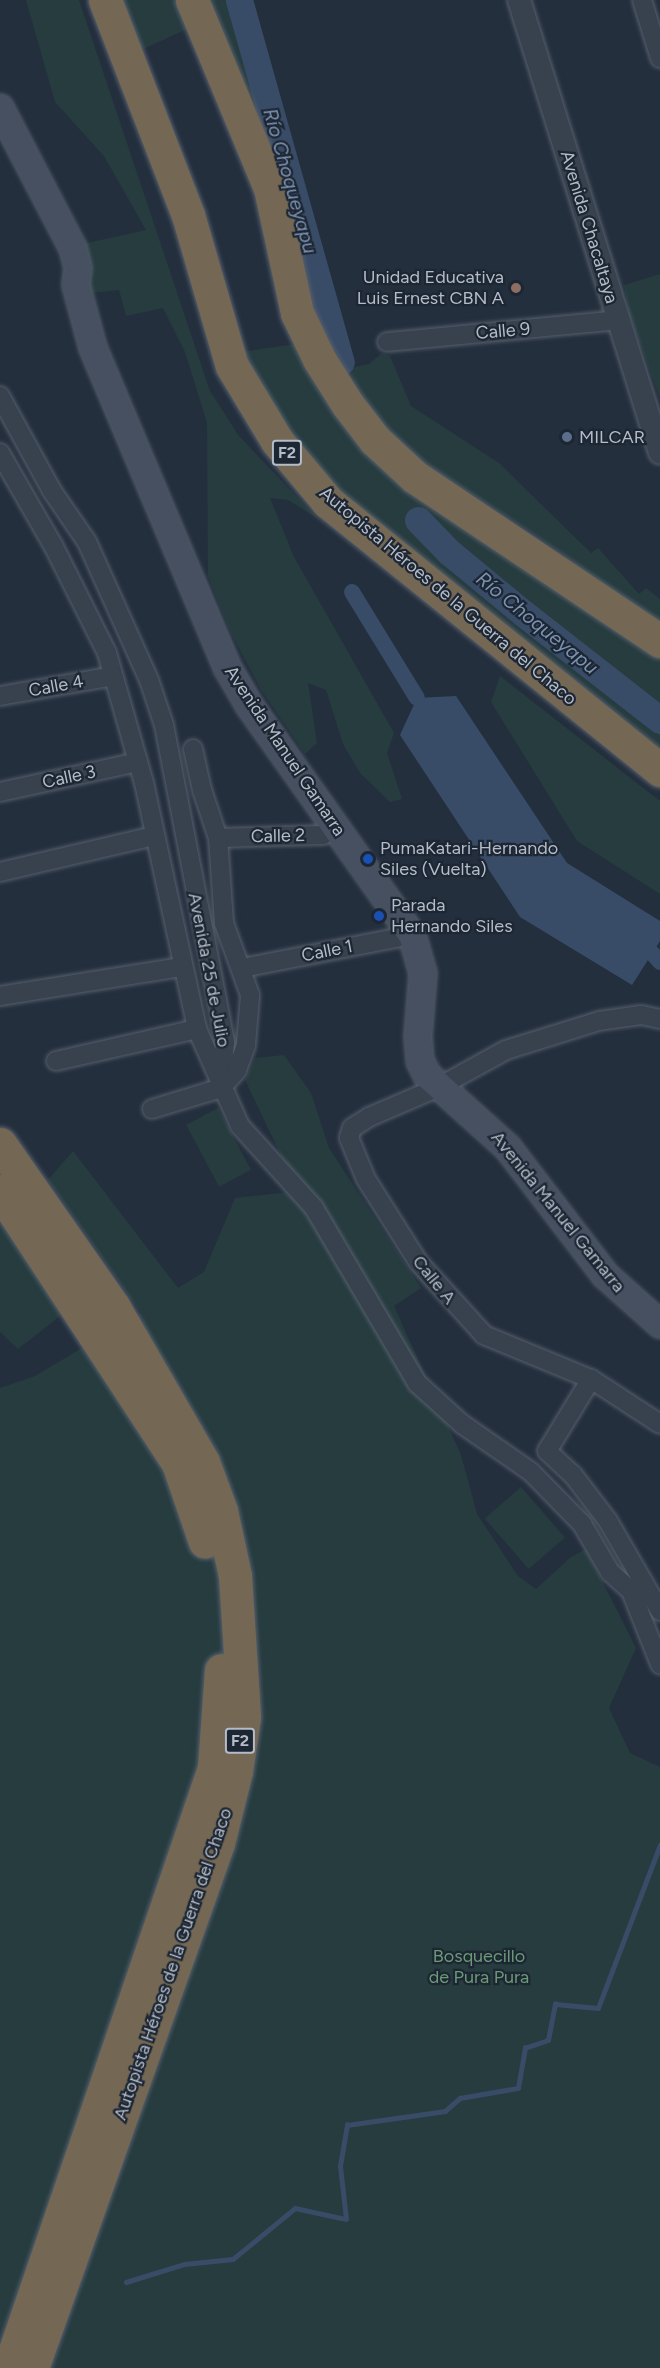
<!DOCTYPE html>
<meta charset="utf-8">
<style>
body{margin:0}
#map{position:relative;width:660px;height:2368px;overflow:hidden;background:#242f3e;font-family:Figtree,sans-serif}
div>[style]{position:absolute}
.green>*{inset:0;background:#263c3f;transform-origin:0 0}
.water>*{inset:0;background:#394c67}
.stream>*{height:4.5px;margin:-2.25px;padding:0 2.25px;transform-origin:2.25px;border-radius:2.25px;background:#394c67}
.canal>*{height:16px;margin:-8px;padding:0 8px;transform-origin:8px;border-radius:8px;background:#394c67}
.river>*{height:27px;margin:-13.5px;padding:0 13.5px;transform-origin:13.5px;border-radius:13.5px;background:#394c67}
.roads{filter:drop-shadow(0 0 2px #565f6c) drop-shadow(0 0 2px #565f6c)}
.minor>*{height:18px;margin:-9px;padding:0 9px;transform-origin:9px;border-radius:9px;background:#38414e}
.tertiary>*{height:22px;margin:-11px;padding:0 11px;transform-origin:11px;border-radius:11px;background:#38414e}
.secondary>*{height:26px;margin:-13px;padding:0 13px;transform-origin:13px;border-radius:13px;background:#465061}
.motorway>*{height:33px;margin:-16.5px;padding:0 16.5px;transform-origin:16.5px;border-radius:16.5px;background:#746855}
.dots>*{width:16px;height:16px;translate:-50% -50%;box-sizing:border-box;border:3px solid #1d2633;border-radius:50%}
span{translate:-50% -50%;white-space:nowrap;text-align:center;line-height:1.15;-webkit-text-stroke:4.5px #1d2633;paint-order:stroke}
.shield-label span{padding:2px 4px;background:#1d2633;border:2px solid;border-radius:4px;-webkit-text-stroke-width:0}
.shield-label{font-size:16px;color:#b4bcc9;font-weight:700}
.street-label{font-size:18px;color:#b4bcc9}
.poi-label{font-size:18px;color:#b4bcc9}
.right{translate:-100% -50%;text-align:right}
.left{translate:0 -50%;text-align:left}
.park-label{font-size:18px;color:#6b9a76}
.water-label{font-size:20px;color:#7c92b1;font-style:italic}
</style>
<div id="map">
<div class="green">
<i style="clip-path:polygon(26px 0,79px 0,210px 391px,239px 436px,317px 518px,288px 500px,270px 498px,294px 557px,394px 733px,387px 753px,402px 799px,390px 802px,360px 773px,343px 744px,326px 690px,308px 683px,317px 743px,305px 754px,261px 690px,230px 631px,208px 576px,207px 423px,185px 352px,163px 308px,126px 316px,119px 290px,90px 293px,78px 245px,146px 230px,104px 156px,55px 102px)"></i>
<i style="clip-path:polygon(118px 0,177px 0,189px 28px,139px 51px)"></i>
<i style="clip-path:polygon(211px 0,242px 0,328px 310px,265px 133px)"></i>
<i style="clip-path:polygon(660px 274px,660px 398px,629px 314px,624px 285px)"></i>
<i style="clip-path:polygon(295px 344px,324px 394px,556px 582px,660px 659px,660px 710px,492px 574px,418px 509px,407px 521px,438px 554px,660px 733px,660px 754px,327px 481px,286px 436px,241px 352px)"></i>
<i style="clip-path:polygon(382px 353px,390px 356px,411px 406px,499px 463px,591px 553px,598px 548px,639px 594px,646px 588px,660px 599px,660px 624px,539px 537px,433px 469px,381px 428px,362px 404px,350px 368px,369px 364px)"></i>
<i style="clip-path:polygon(500px 676px,660px 801px,660px 894px,577px 841px,491px 702px)"></i>
<i style="clip-path:polygon(284px 1055px,311px 1093px,329px 1148px,421px 1288px,394px 1306px,461px 1455px,477px 1514px,518px 1576px,536px 1589px,571px 1557px,586px 1549px,636px 1648px,609px 1708px,630px 1753px,660px 1767px,660px 2368px,0 2368px,0 1388px,35px 1376px,141px 1313px,48px 1180px,73px 1151px,178px 1288px,204px 1272px,235px 1198px,298px 1191px,245px 1080px,255px 1058px)"></i>
<i style="left:218px;top:1108px;width:70px;height:36px;rotate:62deg"></i>
<i style="clip-path:polygon(0 1211px,64px 1313px,18px 1349px,0 1332px)"></i>
<i style="left:521px;top:1487px;width:67px;height:48px;rotate:49deg"></i>
</div>
<div class="water">
<i style="clip-path:polygon(456px 696px,567px 863px,660px 921px,660px 941px,632px 985px,520px 917px,400px 735px,417px 698px)"></i>
</div>
<div class="stream">
<i style="left:126px;top:2282px;width:61px;rotate:-17.2deg"></i>
<i style="left:184px;top:2264px;width:49px;rotate:-5.8deg"></i>
<i style="left:233px;top:2259px;width:80px;rotate:-39.4deg"></i>
<i style="left:295px;top:2208px;width:52px;rotate:12.2deg"></i>
<i style="left:346px;top:2219px;width:53px;rotate:-96.5deg"></i>
<i style="left:340px;top:2166px;width:42px;rotate:-80.3deg"></i>
<i style="left:347px;top:2125px;width:99px;rotate:-8.1deg"></i>
<i style="left:445px;top:2111px;width:20px;rotate:-41deg"></i>
<i style="left:460px;top:2098px;width:59px;rotate:-9.8deg"></i>
<i style="left:518px;top:2088px;width:41px;rotate:-80.1deg"></i>
<i style="left:525px;top:2048px;width:24px;rotate:-19deg"></i>
<i style="left:548px;top:2040px;width:37px;rotate:-79deg"></i>
<i style="left:555px;top:2004px;width:43px;rotate:5.3deg"></i>
<i style="left:598px;top:2008px;width:174px;rotate:-69.2deg"></i>
</div>
<div class="canal">
<i style="left:352px;top:592px;width:124px;rotate:58.5deg"></i>
<i style="left:652px;top:953px;width:12px;rotate:48deg"></i>
</div>
<div class="river">
<i style="left:239px;top:0;width:376px;rotate:74.3deg"></i>
<i style="left:418px;top:520px;width:45px;rotate:45.9deg"></i>
<i style="left:449px;top:552px;width:96px;rotate:39.5deg"></i>
<i style="left:523px;top:613px;width:174px;rotate:38deg"></i>
</div>
<div class="roads">
<div class="minor">
<i style="left:642px;top:0;width:61px;rotate:72.8deg"></i>
<i style="left:387px;top:342px;width:233px;rotate:-5.4deg"></i>
<i style="left:0;top:396px;width:108px;rotate:61.3deg"></i>
<i style="left:52px;top:491px;width:62px;rotate:55.5deg"></i>
<i style="left:87px;top:542px;width:151px;rotate:65.8deg"></i>
<i style="left:149px;top:680px;width:47px;rotate:71.6deg"></i>
<i style="left:164px;top:725px;width:323px;rotate:79.1deg"></i>
<i style="left:225px;top:1042px;width:44px;rotate:95.2deg"></i>
<i style="left:0;top:453px;width:106px;rotate:60.1deg"></i>
<i style="left:53px;top:545px;width:121px;rotate:63.4deg"></i>
<i style="left:107px;top:653px;width:135px;rotate:74.1deg"></i>
<i style="left:144px;top:783px;width:252px;rotate:77.8deg"></i>
<i style="left:197px;top:1029px;width:106px;rotate:66.1deg"></i>
<i style="left:240px;top:1126px;width:110px;rotate:47.9deg"></i>
<i style="left:314px;top:1208px;width:203px;rotate:59.5deg"></i>
<i style="left:417px;top:1383px;width:61px;rotate:42.3deg"></i>
<i style="left:462px;top:1424px;width:84px;rotate:34.8deg"></i>
<i style="left:531px;top:1472px;width:73px;rotate:45.6deg"></i>
<i style="left:582px;top:1524px;width:56px;rotate:59.7deg"></i>
<i style="left:610px;top:1572px;width:28px;rotate:42deg"></i>
<i style="left:631px;top:1591px;width:79px;rotate:68.3deg"></i>
<i style="left:0;top:696px;width:115px;rotate:-10deg"></i>
<i style="left:0;top:792px;width:141px;rotate:-12.3deg"></i>
<i style="left:218px;top:838px;width:105px;rotate:-1.6deg"></i>
<i style="left:323px;top:835px;width:14px;rotate:-39deg"></i>
<i style="left:0;top:872px;width:158px;rotate:-13.2deg"></i>
<i style="left:242px;top:968px;width:173px;rotate:-11deg"></i>
<i style="left:0;top:996px;width:184px;rotate:-9.1deg"></i>
<i style="left:660px;top:1019px;width:19px;rotate:-168deg"></i>
<i style="left:641px;top:1015px;width:42px;rotate:171.9deg"></i>
<i style="left:599px;top:1021px;width:97px;rotate:162.7deg"></i>
<i style="left:506px;top:1050px;width:77px;rotate:151.1deg"></i>
<i style="left:439px;top:1087px;width:76px;rotate:156.8deg"></i>
<i style="left:369px;top:1117px;width:20px;rotate:147deg"></i>
<i style="left:352px;top:1128px;width:10px;rotate:107deg"></i>
<i style="left:349px;top:1138px;width:44px;rotate:67.5deg"></i>
<i style="left:366px;top:1179px;width:99px;rotate:57.8deg"></i>
<i style="left:419px;top:1263px;width:97px;rotate:47.9deg"></i>
<i style="left:484px;top:1335px;width:116px;rotate:22.4deg"></i>
<i style="left:591px;top:1379px;width:82px;rotate:33.1deg"></i>
<i style="left:56px;top:1061px;width:145px;rotate:-12.8deg"></i>
<i style="left:152px;top:1109px;width:72px;rotate:-16.9deg"></i>
<i style="left:221px;top:1088px;width:24px;rotate:-48deg"></i>
<i style="left:237px;top:1070px;width:27px;rotate:-70deg"></i>
<i style="left:246px;top:1045px;width:50px;rotate:-85.4deg"></i>
<i style="left:250px;top:995px;width:77px;rotate:-109.9deg"></i>
<i style="left:224px;top:923px;width:85px;rotate:-94deg"></i>
<i style="left:218px;top:838px;width:51px;rotate:-108.4deg"></i>
<i style="left:202px;top:790px;width:42px;rotate:-102.4deg"></i>
<i style="left:591px;top:1379px;width:84px;rotate:121.4deg"></i>
<i style="left:547px;top:1451px;width:35px;rotate:43deg"></i>
<i style="left:573px;top:1475px;width:58px;rotate:52.7deg"></i>
<i style="left:608px;top:1521px;width:104px;rotate:60deg"></i>
</div>
<div class="tertiary">
<i style="left:519px;top:0;width:474px;rotate:72.7deg"></i>
</div>
<div class="secondary">
<i style="left:0;top:108px;width:158px;rotate:62.5deg"></i>
<i style="left:73px;top:248px;width:21px;rotate:76deg"></i>
<i style="left:78px;top:268px;width:17px;rotate:97deg"></i>
<i style="left:76px;top:285px;width:65px;rotate:74.9deg"></i>
<i style="left:93px;top:348px;width:346px;rotate:67.2deg"></i>
<i style="left:227px;top:667px;width:44px;rotate:59.9deg"></i>
<i style="left:249px;top:705px;width:282px;rotate:54.7deg"></i>
<i style="left:412px;top:935px;width:40px;rotate:74deg"></i>
<i style="left:423px;top:973px;width:64px;rotate:94.5deg"></i>
<i style="left:418px;top:1037px;width:24px;rotate:85deg"></i>
<i style="left:420px;top:1061px;width:16px;rotate:63deg"></i>
<i style="left:427px;top:1075px;width:109px;rotate:42deg"></i>
<i style="left:508px;top:1148px;width:160px;rotate:52.6deg"></i>
<i style="left:605px;top:1275px;width:74px;rotate:41.7deg"></i>
</div>
<div class="motorway">
<i style="left:105px;top:0;width:230px;rotate:68.9deg"></i>
<i style="left:188px;top:215px;width:157px;rotate:73.8deg"></i>
<i style="left:232px;top:366px;width:87px;rotate:59deg"></i>
<i style="left:277px;top:441px;width:80px;rotate:50.1deg"></i>
<i style="left:328px;top:502px;width:427px;rotate:38.9deg"></i>
<i style="left:192px;top:0;width:204px;rotate:67.5deg"></i>
<i style="left:270px;top:188px;width:128px;rotate:77.8deg"></i>
<i style="left:297px;top:313px;width:51px;rotate:64.4deg"></i>
<i style="left:319px;top:359px;width:54px;rotate:57.8deg"></i>
<i style="left:348px;top:405px;width:44px;rotate:52.4deg"></i>
<i style="left:375px;top:440px;width:54px;rotate:42.8deg"></i>
<i style="left:415px;top:477px;width:295px;rotate:33.8deg"></i>
<i style="left:0;top:1144px;width:198px;rotate:55.1deg"></i>
<i style="left:113px;top:1306px;width:180px;rotate:60deg"></i>
<i style="left:203px;top:1462px;width:52px;rotate:69.8deg"></i>
<i style="left:221px;top:1511px;width:66px;rotate:77.8deg"></i>
<i style="left:235px;top:1576px;width:141px;rotate:86.3deg"></i>
<i style="left:244px;top:1717px;width:55px;rotate:98.4deg"></i>
<i style="left:236px;top:1771px;width:74px;rotate:104deg"></i>
<i style="left:218px;top:1843px;width:557px;rotate:109.51deg"></i>
<i style="left:0;top:1191px;width:325px;rotate:56.8deg"></i>
<i style="left:178px;top:1463px;width:83px;rotate:71.1deg"></i>
<i style="left:9px;top:2368px;width:634px;rotate:-71.14deg"></i>
<i style="left:214px;top:1768px;width:98px;rotate:-85.9deg"></i>
</div>
</div>
<div class="dots">
<i style="left:516px;top:288px;background:#8d6e63"></i>
<i style="left:567px;top:437px;background:#5c6f8a"></i>
<i style="left:368px;top:859px;background:#1a4fb4"></i>
<i style="left:379px;top:916px;background:#1a4fb4"></i>
</div>
<div class="shield-label">
<span style="left:287px;top:453px">F2</span>
<span style="left:240px;top:1741px">F2</span>
</div>
<div class="street-label">
<span style="left:589px;top:227px;rotate:73deg">Avenida Chacaltaya</span>
<span style="left:503px;top:331px;rotate:-5deg">Calle 9</span>
<span style="left:448px;top:596px;rotate:40deg">Autopista Héroes de la Guerra del Chaco</span>
<span style="left:56px;top:686px;rotate:-10deg">Calle 4</span>
<span style="left:285px;top:751px;rotate:56deg">Avenida Manuel Gamarra</span>
<span style="left:69px;top:777px;rotate:-12deg">Calle 3</span>
<span style="left:278px;top:836px;rotate:-1deg">Calle 2</span>
<span style="left:327px;top:951px;rotate:-11deg">Calle 1</span>
<span style="left:209px;top:970px;rotate:79deg">Avenida 25 de Julio</span>
<span style="left:558px;top:1212px;rotate:51deg">Avenida Manuel Gamarra</span>
<span style="left:434px;top:1280px;rotate:51deg">Calle A</span>
<span style="left:173px;top:1964px;rotate:-71deg">Autopista Héroes de la Guerra del Chaco</span>
</div>
<div class="poi-label">
<span class="right" style="left:504px;top:288px">Unidad Educativa<br>Luis Ernest CBN A</span>
<span class="left" style="left:579px;top:437px">MILCAR</span>
<span class="left" style="left:380px;top:859px">PumaKatari-Hernando<br>Siles (Vuelta)</span>
<span class="left" style="left:391px;top:916px">Parada<br>Hernando Siles</span>
</div>
<div class="park-label">
<span style="left:479px;top:1967px">Bosquecillo<br>de Pura Pura</span>
</div>
<div class="water-label">
<span style="left:290px;top:181px;rotate:74deg">Río Choqueyapu</span>
<span style="left:537px;top:623px;rotate:39deg">Río Choqueyapu</span>
</div>
</div>
